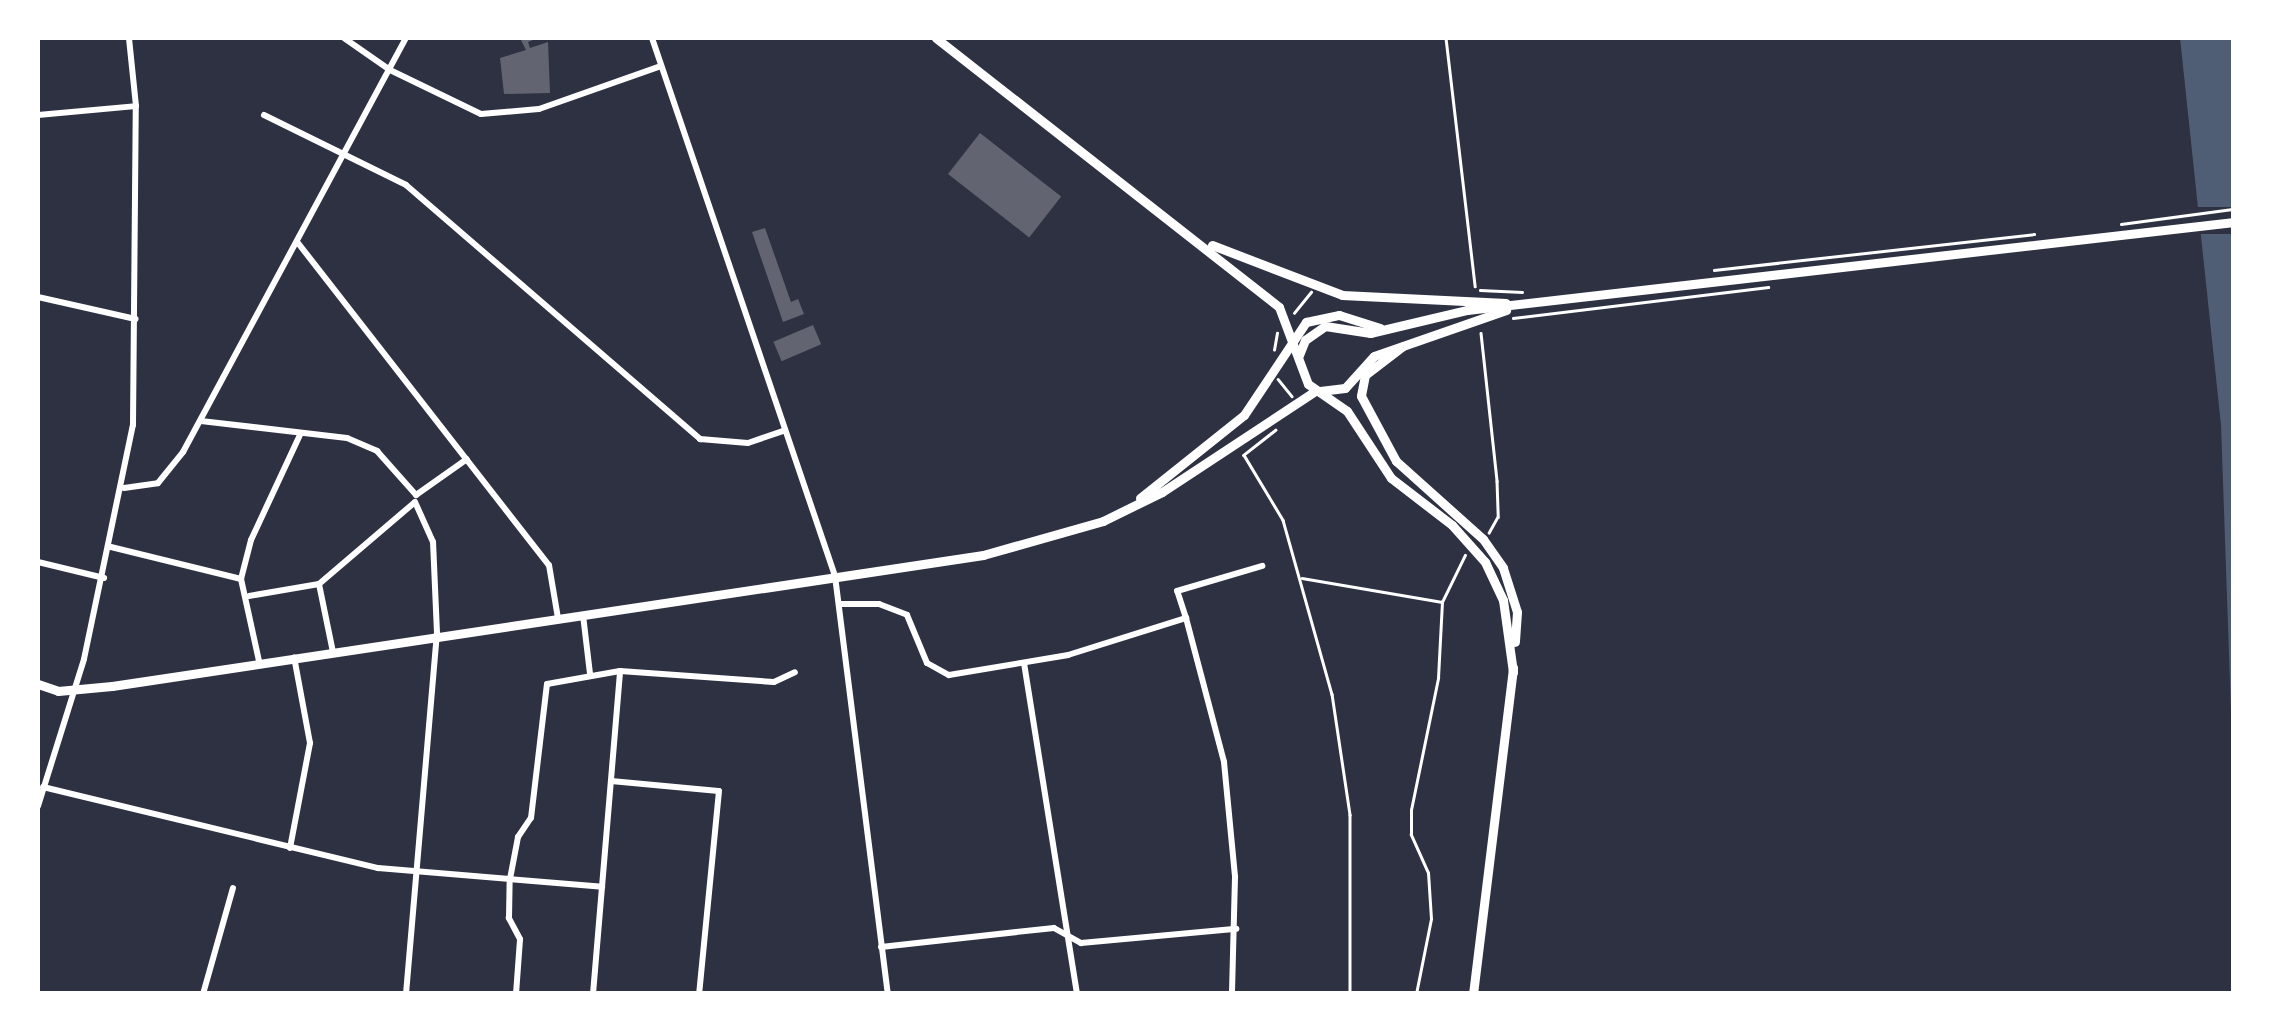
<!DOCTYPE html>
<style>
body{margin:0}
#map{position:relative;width:2271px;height:1031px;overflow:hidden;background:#2d3142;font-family:"Open Sans",sans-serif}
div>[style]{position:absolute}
.water>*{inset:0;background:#4f5d75}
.pier>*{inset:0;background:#2d3142;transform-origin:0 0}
.building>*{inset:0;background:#626471;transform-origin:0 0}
.path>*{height:2.5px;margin:-1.25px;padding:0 1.25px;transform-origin:1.25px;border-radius:1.25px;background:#fff}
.minor>*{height:6px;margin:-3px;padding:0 3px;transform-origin:3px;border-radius:3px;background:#fff}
.secondary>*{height:9px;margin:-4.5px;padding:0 4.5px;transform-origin:4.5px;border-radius:4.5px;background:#fff}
span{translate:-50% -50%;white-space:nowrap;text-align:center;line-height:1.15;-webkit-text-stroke:8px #fff;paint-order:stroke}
.frame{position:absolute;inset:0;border:40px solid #fff;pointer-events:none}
</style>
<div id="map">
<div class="water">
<i style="clip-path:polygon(2180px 38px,2233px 38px,2233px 769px,2221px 425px)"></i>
</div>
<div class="pier">
<i style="left:2233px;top:207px;width:27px;height:40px;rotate:90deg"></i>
</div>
<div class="building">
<i style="clip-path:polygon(520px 38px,538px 38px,528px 42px,530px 48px,548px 42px,550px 93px,504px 94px,500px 58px,526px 50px)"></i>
<i style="left:980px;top:133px;width:103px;height:52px;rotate:38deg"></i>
<i style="clip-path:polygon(765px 228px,791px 302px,798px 299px,804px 314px,783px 322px,752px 232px)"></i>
<i style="left:813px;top:325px;width:21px;height:43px;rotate:67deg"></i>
</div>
<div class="path">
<i style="left:1446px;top:38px;width:250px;rotate:83.3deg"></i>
<i style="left:2121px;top:224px;width:114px;rotate:-7.6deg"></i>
<i style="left:1714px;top:270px;width:322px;rotate:-6.4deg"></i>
<i style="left:1480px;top:290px;width:42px;rotate:2.7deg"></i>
<i style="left:1294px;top:313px;width:27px;rotate:-51deg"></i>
<i style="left:1513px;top:318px;width:257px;rotate:-6.9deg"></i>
<i style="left:1481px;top:333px;width:149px;rotate:83.8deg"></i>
<i style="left:1497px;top:481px;width:36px;rotate:88deg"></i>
<i style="left:1498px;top:517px;width:18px;rotate:119deg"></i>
<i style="left:1274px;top:350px;width:17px;rotate:-80deg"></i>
<i style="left:1278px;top:379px;width:22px;rotate:51deg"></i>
<i style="left:1276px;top:430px;width:41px;rotate:142deg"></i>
<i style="left:1244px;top:455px;width:76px;rotate:59deg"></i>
<i style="left:1283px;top:520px;width:181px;rotate:74.3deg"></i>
<i style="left:1332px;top:694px;width:122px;rotate:81.5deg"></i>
<i style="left:1350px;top:815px;width:179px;rotate:90deg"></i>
<i style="left:1302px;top:578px;width:142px;rotate:9.7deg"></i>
<i style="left:1416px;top:994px;width:76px;rotate:-78.7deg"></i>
<i style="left:1431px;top:919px;width:46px;rotate:-93.7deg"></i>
<i style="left:1428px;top:873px;width:42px;rotate:-114.1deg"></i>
<i style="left:1411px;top:835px;width:25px;rotate:-90deg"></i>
<i style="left:1411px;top:810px;width:135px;rotate:-78.4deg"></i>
<i style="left:1438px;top:678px;width:76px;rotate:-87deg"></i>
<i style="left:1442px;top:602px;width:52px;rotate:-63.9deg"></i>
</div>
<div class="minor">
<i style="left:344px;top:38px;width:56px;rotate:34.8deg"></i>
<i style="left:390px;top:70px;width:101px;rotate:25.8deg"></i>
<i style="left:481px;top:114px;width:58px;rotate:-4.9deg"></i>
<i style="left:539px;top:109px;width:126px;rotate:-19.4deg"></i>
<i style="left:652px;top:38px;width:568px;rotate:71.21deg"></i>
<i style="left:835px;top:576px;width:421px;rotate:82.8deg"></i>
<i style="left:38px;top:115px;width:98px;rotate:-5.2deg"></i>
<i style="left:264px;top:115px;width:158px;rotate:26.2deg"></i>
<i style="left:406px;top:185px;width:389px;rotate:40.8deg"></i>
<i style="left:700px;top:439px;width:48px;rotate:4.8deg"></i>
<i style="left:748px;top:443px;width:39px;rotate:-19deg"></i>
<i style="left:298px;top:243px;width:408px;rotate:52.1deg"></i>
<i style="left:549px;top:565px;width:54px;rotate:80.4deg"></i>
<i style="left:38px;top:297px;width:100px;rotate:12.7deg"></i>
<i style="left:201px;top:421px;width:147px;rotate:6.6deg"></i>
<i style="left:347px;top:438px;width:33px;rotate:23deg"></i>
<i style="left:377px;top:451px;width:59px;rotate:48.4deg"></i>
<i style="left:124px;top:488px;width:34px;rotate:-8deg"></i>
<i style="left:158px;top:483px;width:40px;rotate:-51deg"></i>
<i style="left:183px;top:452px;width:470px;rotate:-61.7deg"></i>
<i style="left:416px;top:495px;width:62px;rotate:-35.2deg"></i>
<i style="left:111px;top:547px;width:134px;rotate:13.8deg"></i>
<i style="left:38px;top:562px;width:68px;rotate:13.6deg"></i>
<i style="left:241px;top:579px;width:40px;rotate:-75.6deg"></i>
<i style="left:251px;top:540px;width:118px;rotate:-65deg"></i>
<i style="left:241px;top:579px;width:84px;rotate:77.6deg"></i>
<i style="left:319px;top:584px;width:126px;rotate:-40.5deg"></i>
<i style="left:249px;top:596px;width:71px;rotate:-9.7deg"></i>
<i style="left:319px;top:584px;width:69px;rotate:78.4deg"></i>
<i style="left:840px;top:604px;width:39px"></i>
<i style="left:879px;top:604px;width:30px;rotate:21deg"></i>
<i style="left:907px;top:615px;width:52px;rotate:67.4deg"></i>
<i style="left:927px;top:663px;width:25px;rotate:29deg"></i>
<i style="left:949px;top:675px;width:121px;rotate:-9.5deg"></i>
<i style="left:1068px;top:655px;width:124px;rotate:-17.4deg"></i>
<i style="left:1186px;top:618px;width:28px;rotate:-108deg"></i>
<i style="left:1177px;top:591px;width:89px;rotate:-16.4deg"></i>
<i style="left:583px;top:615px;width:59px;rotate:83.2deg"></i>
<i style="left:1186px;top:618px;width:149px;rotate:75.2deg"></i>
<i style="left:1224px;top:762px;width:116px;rotate:84.5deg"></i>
<i style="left:1235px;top:877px;width:117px;rotate:91.5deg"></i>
<i style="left:1024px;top:663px;width:335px;rotate:80.9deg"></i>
<i style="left:611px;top:781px;width:108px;rotate:5.3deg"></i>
<i style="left:719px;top:791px;width:204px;rotate:95.6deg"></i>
<i style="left:43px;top:787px;width:345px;rotate:13.6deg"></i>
<i style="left:378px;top:868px;width:225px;rotate:4.8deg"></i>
<i style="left:38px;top:806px;width:154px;rotate:-72.6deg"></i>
<i style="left:84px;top:659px;width:239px;rotate:-78.2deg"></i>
<i style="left:133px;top:425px;width:319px;rotate:-89.5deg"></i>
<i style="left:136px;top:106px;width:68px;rotate:-95.9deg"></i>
<i style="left:290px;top:848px;width:107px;rotate:-79.2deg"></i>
<i style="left:310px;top:743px;width:87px;rotate:-100.5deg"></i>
<i style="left:881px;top:947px;width:174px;rotate:-6.3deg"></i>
<i style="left:1054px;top:928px;width:31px;rotate:29deg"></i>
<i style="left:1081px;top:943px;width:156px;rotate:-5.2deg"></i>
<i style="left:203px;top:994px;width:110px;rotate:-74.2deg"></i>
<i style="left:406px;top:994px;width:362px;rotate:-85.1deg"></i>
<i style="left:437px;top:633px;width:91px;rotate:-92.5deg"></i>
<i style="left:433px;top:542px;width:44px;rotate:-114.2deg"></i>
<i style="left:516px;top:994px;width:55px;rotate:-85.8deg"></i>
<i style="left:520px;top:939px;width:24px;rotate:-118deg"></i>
<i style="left:509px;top:918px;width:39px;rotate:-89deg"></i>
<i style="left:510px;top:879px;width:43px;rotate:-79.2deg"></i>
<i style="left:518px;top:837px;width:23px;rotate:-56deg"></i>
<i style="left:531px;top:818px;width:135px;rotate:-83.2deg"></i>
<i style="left:547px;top:684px;width:74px;rotate:-10.1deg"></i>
<i style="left:620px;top:671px;width:154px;rotate:4.1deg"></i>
<i style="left:774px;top:682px;width:23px;rotate:-25deg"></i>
<i style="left:593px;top:994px;width:324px;rotate:-85.2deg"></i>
</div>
<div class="secondary">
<i style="left:936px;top:38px;width:436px;rotate:38.1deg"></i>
<i style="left:1279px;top:307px;width:82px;rotate:69.4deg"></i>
<i style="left:1308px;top:384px;width:47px;rotate:34.7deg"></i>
<i style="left:1347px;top:411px;width:80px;rotate:56.7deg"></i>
<i style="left:1391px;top:478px;width:77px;rotate:37.6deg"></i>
<i style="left:1452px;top:525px;width:50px;rotate:48.3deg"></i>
<i style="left:1485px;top:562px;width:42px;rotate:64.7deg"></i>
<i style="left:1503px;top:600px;width:73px;rotate:82.1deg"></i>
<i style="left:1212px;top:245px;width:139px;rotate:21deg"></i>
<i style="left:1342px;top:295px;width:164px;rotate:2.8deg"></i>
<i style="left:1403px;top:346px;width:48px;rotate:142.7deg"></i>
<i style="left:1365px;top:375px;width:21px;rotate:101deg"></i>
<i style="left:1361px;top:396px;width:74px;rotate:61.7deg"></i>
<i style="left:1396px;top:461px;width:117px;rotate:41.9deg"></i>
<i style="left:1483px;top:539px;width:35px;rotate:55deg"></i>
<i style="left:1503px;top:568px;width:46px;rotate:72.3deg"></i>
<i style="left:1517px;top:612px;width:30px;rotate:94deg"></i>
<i style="left:1299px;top:355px;width:16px;rotate:-68deg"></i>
<i style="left:1305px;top:340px;width:24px;rotate:-35deg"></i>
<i style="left:1325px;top:326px;width:46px;rotate:8.8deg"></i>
<i style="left:1370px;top:333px;width:100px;rotate:-13.3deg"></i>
<i style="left:1467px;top:310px;width:772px;rotate:-6.55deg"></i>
<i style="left:1320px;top:391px;width:25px;rotate:-7deg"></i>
<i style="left:1345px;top:388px;width:43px;rotate:-47.8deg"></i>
<i style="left:1374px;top:356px;width:140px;rotate:-19.2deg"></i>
<i style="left:1140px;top:498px;width:133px;rotate:-38.6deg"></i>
<i style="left:1244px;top:415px;width:112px;rotate:-56.3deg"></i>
<i style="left:1306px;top:322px;width:34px;rotate:-12deg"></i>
<i style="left:1339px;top:315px;width:43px;rotate:17.6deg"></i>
<i style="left:38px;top:684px;width:21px;rotate:19deg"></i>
<i style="left:58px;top:691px;width:54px;rotate:-5.3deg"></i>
<i style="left:112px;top:686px;width:881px;rotate:-8.55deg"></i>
<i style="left:983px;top:555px;width:125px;rotate:-15.8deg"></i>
<i style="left:1103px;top:521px;width:66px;rotate:-26.2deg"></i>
<i style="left:1162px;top:492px;width:183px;rotate:-33.4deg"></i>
<i style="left:1473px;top:994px;width:329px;rotate:-83deg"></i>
</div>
<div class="frame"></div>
</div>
